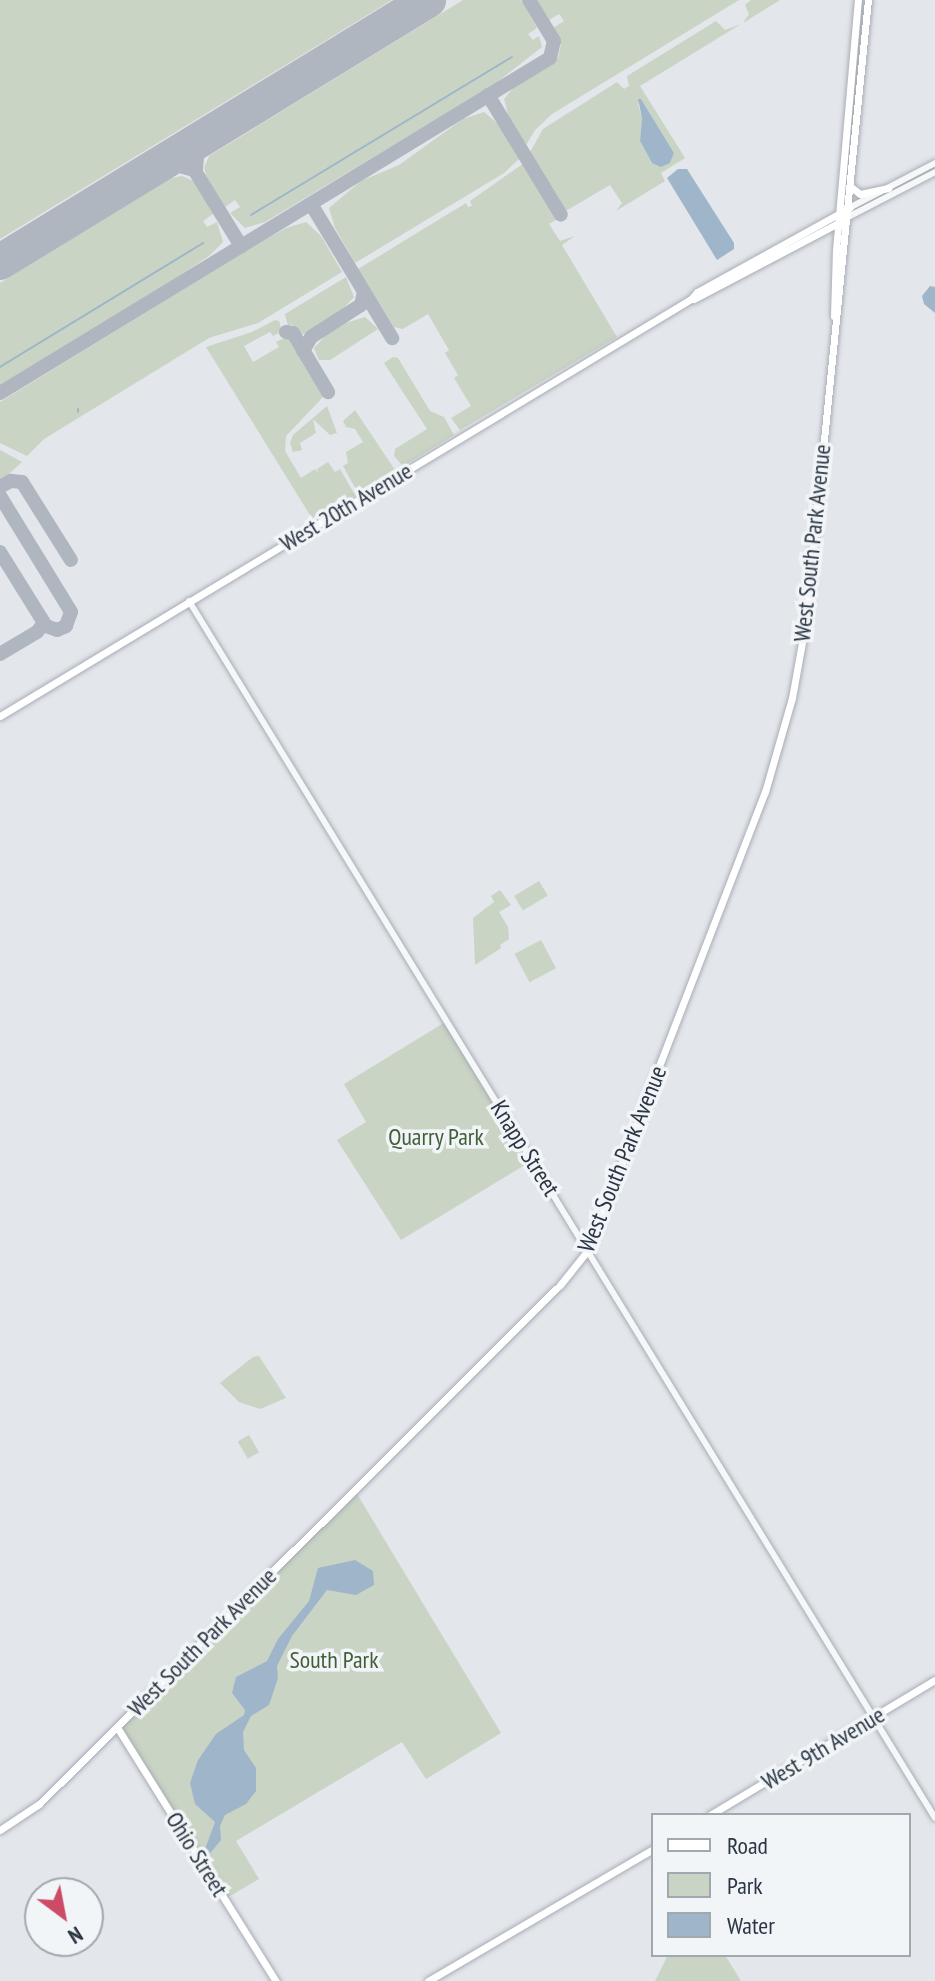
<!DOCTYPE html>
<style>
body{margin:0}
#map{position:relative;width:935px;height:1981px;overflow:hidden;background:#e3e6eb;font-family:"PT Sans Narrow",sans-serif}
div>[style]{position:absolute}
.green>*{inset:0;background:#c9d4c4;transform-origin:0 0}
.water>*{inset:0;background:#9fb6ca}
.stream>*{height:2px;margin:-1px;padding:0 1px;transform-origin:1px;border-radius:1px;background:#9fb6ca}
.taxiway>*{height:14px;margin:-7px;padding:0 7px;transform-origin:7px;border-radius:7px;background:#b0b6c0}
.runway>*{height:36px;margin:-18px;padding:0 18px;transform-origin:18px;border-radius:18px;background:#b0b6c0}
.roads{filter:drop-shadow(0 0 2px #a8adb5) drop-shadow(0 0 2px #a8adb5)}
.minor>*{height:6px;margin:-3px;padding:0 3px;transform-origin:3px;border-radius:3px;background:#f5f7f9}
.major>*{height:7px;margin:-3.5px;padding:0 3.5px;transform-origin:3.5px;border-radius:3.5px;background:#fff}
span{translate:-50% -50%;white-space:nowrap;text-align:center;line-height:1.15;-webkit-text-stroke:7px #f2f5f8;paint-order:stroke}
.street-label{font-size:24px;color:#2b3543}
.park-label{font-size:24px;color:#425e38}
.legend{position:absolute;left:651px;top:1813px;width:260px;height:144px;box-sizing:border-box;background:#f2f5f8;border:2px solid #a2a8b0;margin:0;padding:10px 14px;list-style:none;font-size:24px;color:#2b3543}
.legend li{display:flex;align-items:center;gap:16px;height:40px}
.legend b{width:40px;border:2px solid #a2a8b0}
.north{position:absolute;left:24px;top:1877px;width:80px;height:80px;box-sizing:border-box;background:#f2f5f8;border:2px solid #a2a8b0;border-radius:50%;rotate:148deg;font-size:22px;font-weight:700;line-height:32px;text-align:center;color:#2b3543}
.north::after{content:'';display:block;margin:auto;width:28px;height:36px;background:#cc4b67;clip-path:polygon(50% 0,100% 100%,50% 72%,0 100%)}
</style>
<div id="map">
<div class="green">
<i style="clip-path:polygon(0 0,392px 0,0 239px)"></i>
<i style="clip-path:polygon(463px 0,521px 0,537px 28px,528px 34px,533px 40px,539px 36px,542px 47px,492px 86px,265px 222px,245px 228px,230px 213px,240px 207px,235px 200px,225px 207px,207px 178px,204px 168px,209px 156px)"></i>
<i style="clip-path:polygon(537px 0,739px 0,552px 114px,535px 130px,525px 147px,509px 118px,504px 99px,516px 85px,558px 58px,561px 44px,553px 28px,564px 21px,559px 14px,549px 20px)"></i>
<i style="clip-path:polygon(751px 0,780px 0,743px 23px,749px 14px,745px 5px)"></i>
<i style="clip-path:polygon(evenodd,716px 21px,725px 30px,741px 24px,640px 86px,685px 158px,661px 173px,665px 181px,616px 211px,622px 203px,610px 185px,564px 212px,529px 154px,543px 129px,617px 82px,624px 89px,629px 86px,627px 76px,716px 21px,641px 99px,674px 153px,670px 163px,652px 163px,640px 141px,642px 118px,638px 104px,641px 99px)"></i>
<i style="clip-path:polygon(484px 112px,498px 124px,519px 159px,504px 173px,355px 263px,335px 228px,329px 208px,361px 181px,399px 165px,463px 119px)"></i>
<i style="clip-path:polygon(524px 163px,559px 218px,549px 224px,560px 241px,575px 236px,562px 245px,617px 337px,460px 430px,451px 418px,471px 406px,454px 378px,458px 375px,445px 353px,449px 350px,428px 314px,403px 329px,394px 327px,358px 269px,466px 203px,468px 207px,472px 206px,470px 201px)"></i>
<i style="clip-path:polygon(182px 176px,193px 181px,204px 198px,213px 214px,203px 221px,207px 227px,217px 222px,223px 242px,209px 256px,170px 282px,0 385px,0 283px,171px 178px)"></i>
<i style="clip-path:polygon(306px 222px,321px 236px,342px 272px,258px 323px,209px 338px,44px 439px,27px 456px,0 443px,0 402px,247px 250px,286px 228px)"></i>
<i style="clip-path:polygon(346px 277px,354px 297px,340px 312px,300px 336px,292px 324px,288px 326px,285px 314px)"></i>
<i style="clip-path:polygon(365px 317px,378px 329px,330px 360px,319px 360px,314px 348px,327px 334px,346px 323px)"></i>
<i style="clip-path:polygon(275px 320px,279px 321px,282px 331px,273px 336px,270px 332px,244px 346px,253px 362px,279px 347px,276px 342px,289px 336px,324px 396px,286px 436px,285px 451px,301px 478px,315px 469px,318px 473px,317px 469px,328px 462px,335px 472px,340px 469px,355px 495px,313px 520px,206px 347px,252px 332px)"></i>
<i style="clip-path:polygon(393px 357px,398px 358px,430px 411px,444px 417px,454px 435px,403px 466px,394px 456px,395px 449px,427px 429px,384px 363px)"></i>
<i style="clip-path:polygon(327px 406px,337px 433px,330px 435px,313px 419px,316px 433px,300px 443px,302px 450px,293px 452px,290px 443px,293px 435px)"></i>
<i style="clip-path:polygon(355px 410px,395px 470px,358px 493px,343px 466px,348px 463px,346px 452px,363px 442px,355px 429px,346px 427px,343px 421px)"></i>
<i style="clip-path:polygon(0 450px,22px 462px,0 482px)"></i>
<i style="left:539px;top:881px;width:17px;height:29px;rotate:59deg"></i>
<i style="clip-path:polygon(500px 890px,511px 905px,499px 912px,508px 927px,509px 939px,500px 945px,501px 948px,475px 965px,473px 918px,494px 902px,491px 896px)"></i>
<i style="left:541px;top:940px;width:32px;height:30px;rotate:62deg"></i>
<i style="clip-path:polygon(447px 1021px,533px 1160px,401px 1240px,337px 1140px,366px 1122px,344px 1084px)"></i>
<i style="clip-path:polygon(259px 1356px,286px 1398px,260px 1409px,239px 1402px,220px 1383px,253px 1357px)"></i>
<i style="left:249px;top:1435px;width:20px;height:13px;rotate:60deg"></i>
<i style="clip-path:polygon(354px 1489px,501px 1733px,426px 1779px,402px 1742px,236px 1841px,259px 1879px,225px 1899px,117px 1726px)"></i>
<i style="clip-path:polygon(668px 1955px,725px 1955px,741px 1981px,655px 1981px)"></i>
</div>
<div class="water">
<i style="clip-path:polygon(638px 99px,641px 99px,674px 153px,670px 163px,661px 167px,652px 163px,640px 141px,642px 118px)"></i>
<i style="clip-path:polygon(678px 169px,687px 169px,734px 243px,734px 249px,717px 260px,667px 178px)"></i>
<i style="clip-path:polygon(930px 286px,935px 287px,935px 313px,924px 304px,922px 296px)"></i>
<i style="clip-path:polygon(355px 1560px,373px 1571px,374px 1585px,356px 1595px,327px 1590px,292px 1636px,277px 1666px,278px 1678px,269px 1705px,251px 1716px,243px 1732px,244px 1750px,256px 1768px,256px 1791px,246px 1804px,225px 1815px,220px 1826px,221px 1840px,207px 1857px,204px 1852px,215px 1822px,195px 1804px,190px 1783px,198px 1760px,216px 1734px,244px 1715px,245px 1710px,232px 1693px,236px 1677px,267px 1661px,278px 1639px,309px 1601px,318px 1568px)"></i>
</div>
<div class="stream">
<i style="left:251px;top:215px;width:305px;rotate:-31.2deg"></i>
<i style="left:0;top:367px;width:238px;rotate:-31.4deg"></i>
<i style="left:78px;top:409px;width:3px;rotate:90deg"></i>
</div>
<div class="taxiway">
<i style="left:488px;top:95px;width:140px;rotate:58.7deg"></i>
<i style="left:182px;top:150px;width:113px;rotate:58.4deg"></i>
<i style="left:196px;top:169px;width:24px;rotate:-85deg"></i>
<i style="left:198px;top:145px;width:28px;rotate:-41deg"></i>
<i style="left:144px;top:174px;width:27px;rotate:-24deg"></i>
<i style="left:169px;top:163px;width:25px;rotate:16deg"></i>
<i style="left:311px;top:204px;width:157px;rotate:58.8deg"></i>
<i style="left:286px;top:332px;width:7px;rotate:8deg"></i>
<i style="left:293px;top:333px;width:69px;rotate:59.3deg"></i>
<i style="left:303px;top:351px;width:16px;rotate:-60deg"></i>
<i style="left:311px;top:337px;width:59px;rotate:-32.6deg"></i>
<i style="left:361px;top:305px;width:13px;rotate:-77deg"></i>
<i style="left:0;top:393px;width:644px;rotate:-31.35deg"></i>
<i style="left:550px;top:58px;width:17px;rotate:-77deg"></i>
<i style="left:554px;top:41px;width:48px;rotate:-121.4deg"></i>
<i style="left:0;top:487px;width:13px;rotate:-29deg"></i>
<i style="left:11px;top:481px;width:11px;rotate:5deg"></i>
<i style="left:22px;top:482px;width:92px;rotate:57.9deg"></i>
<i style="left:0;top:496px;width:136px;rotate:58.5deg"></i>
<i style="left:71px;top:612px;width:15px;rotate:110deg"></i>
<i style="left:66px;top:626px;width:10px;rotate:156deg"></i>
<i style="left:57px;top:630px;width:12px;rotate:-160deg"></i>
<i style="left:46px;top:626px;width:87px;rotate:-121.9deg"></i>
<i style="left:0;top:654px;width:43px;rotate:-30.7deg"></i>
<i style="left:37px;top:632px;width:11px;rotate:-52deg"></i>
</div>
<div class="runway">
<i style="left:0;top:262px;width:502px;rotate:-31.47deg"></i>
</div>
<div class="roads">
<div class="minor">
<i style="left:849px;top:208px;width:97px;rotate:-27.6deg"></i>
<i style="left:848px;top:217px;width:98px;rotate:-27.3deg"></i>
<i style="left:189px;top:601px;width:1427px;rotate:58.49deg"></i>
</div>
<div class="major">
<i style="left:851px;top:187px;width:11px;rotate:38deg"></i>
<i style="left:860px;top:194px;width:29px;rotate:-12deg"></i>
<i style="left:694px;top:299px;width:167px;rotate:-27.8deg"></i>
<i style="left:834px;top:316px;width:66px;rotate:-88.3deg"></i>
<i style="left:836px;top:250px;width:251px;rotate:-85deg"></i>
<i style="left:0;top:716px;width:807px;rotate:-31.11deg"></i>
<i style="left:691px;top:299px;width:9px;rotate:-49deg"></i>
<i style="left:697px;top:292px;width:174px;rotate:-28.9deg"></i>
<i style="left:117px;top:1727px;width:300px;rotate:58deg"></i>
<i style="left:710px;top:1815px;width:262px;rotate:-31deg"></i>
<i style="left:0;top:1830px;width:47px;rotate:-33.7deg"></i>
<i style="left:39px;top:1804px;width:735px;rotate:-44.89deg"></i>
<i style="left:560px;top:1285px;width:45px;rotate:-51.3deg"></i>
<i style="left:588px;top:1250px;width:491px;rotate:-68.9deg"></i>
<i style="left:765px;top:792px;width:98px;rotate:-74deg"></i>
<i style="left:792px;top:698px;width:79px;rotate:-79.8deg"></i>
<i style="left:806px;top:620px;width:623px;rotate:-84.29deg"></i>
<i style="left:428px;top:1981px;width:261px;rotate:-30.4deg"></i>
</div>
</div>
<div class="street-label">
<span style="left:346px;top:507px;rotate:-31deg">West 20th Avenue</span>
<span style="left:812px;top:543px;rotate:-84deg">West South Park Avenue</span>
<span style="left:525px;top:1148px;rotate:58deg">Knapp Street</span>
<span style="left:622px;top:1159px;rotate:-68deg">West South Park Avenue</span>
<span style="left:202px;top:1642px;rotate:-45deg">West South Park Avenue</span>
<span style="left:823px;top:1748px;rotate:-31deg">West 9th Avenue</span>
<span style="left:197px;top:1854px;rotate:58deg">Ohio Street</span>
</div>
<div class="park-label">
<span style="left:436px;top:1137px">Quarry Park</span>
<span style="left:334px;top:1660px">South Park</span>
</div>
<ul class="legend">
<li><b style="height:10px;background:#fff"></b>Road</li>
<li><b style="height:22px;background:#c9d4c4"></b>Park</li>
<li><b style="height:22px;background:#9fb6ca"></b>Water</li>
</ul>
<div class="north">N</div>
</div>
